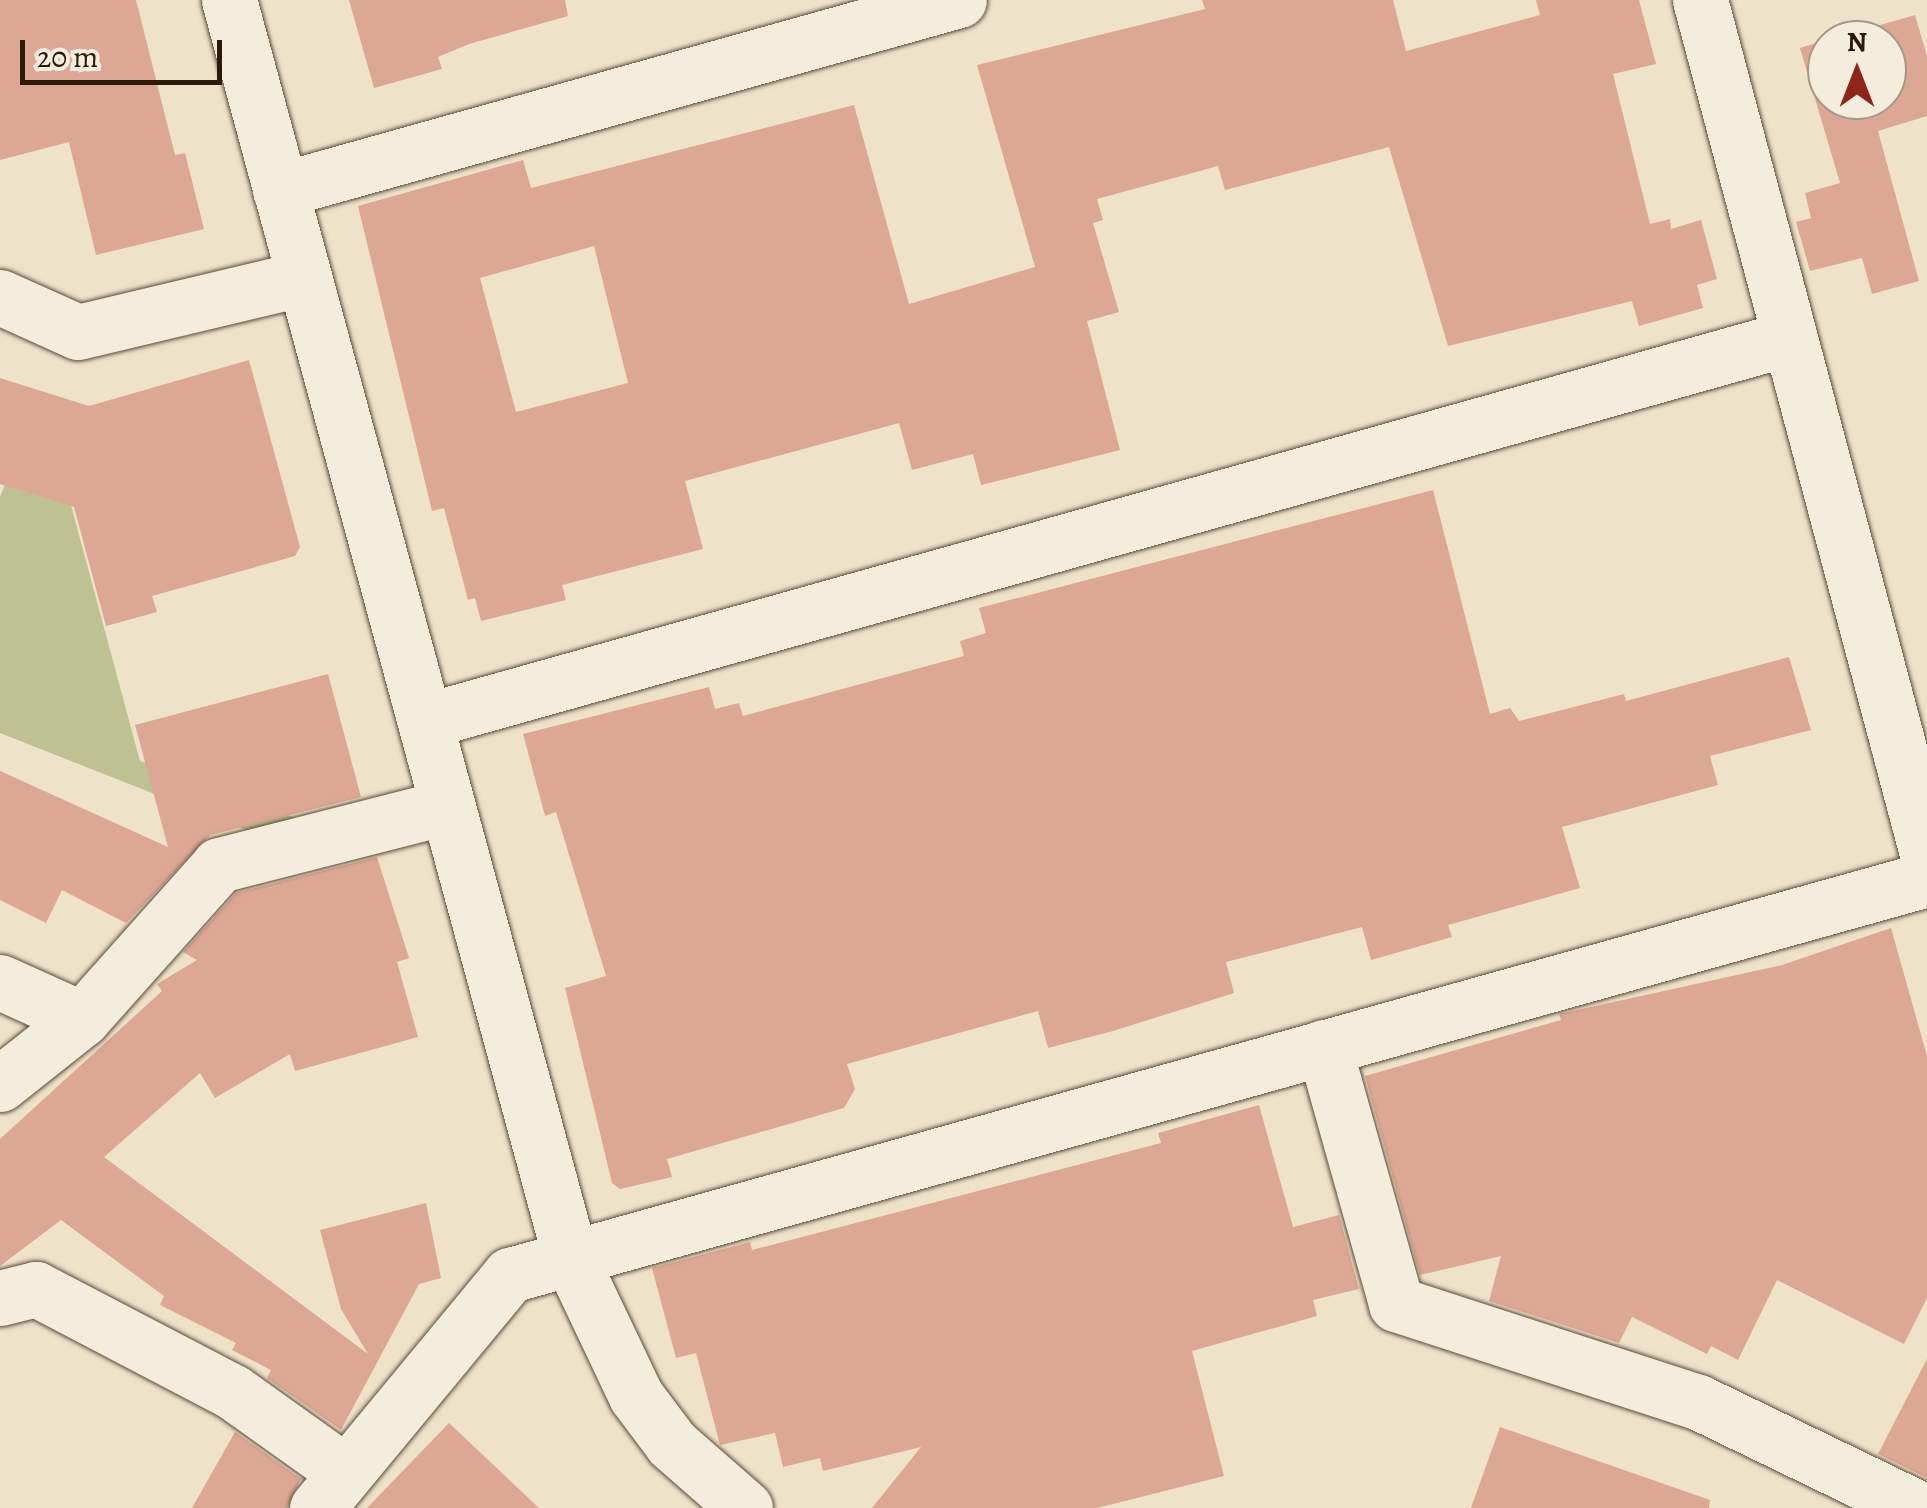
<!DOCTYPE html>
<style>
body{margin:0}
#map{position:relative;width:1927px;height:1508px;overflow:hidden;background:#eee2c9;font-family:Alegreya,serif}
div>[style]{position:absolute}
.green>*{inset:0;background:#bec293}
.building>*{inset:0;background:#dda795}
.roads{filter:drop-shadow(0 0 2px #5d4b38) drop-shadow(0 0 2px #5d4b38)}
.minor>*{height:55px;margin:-27.5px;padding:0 27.5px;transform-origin:27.5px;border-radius:27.5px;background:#f4ecdc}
span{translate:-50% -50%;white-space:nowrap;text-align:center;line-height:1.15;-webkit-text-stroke:9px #f4ecdc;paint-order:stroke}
.north{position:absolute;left:1807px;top:20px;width:100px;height:100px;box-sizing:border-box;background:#f4ecdc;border:2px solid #a49887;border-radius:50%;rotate:0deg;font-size:28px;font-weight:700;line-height:40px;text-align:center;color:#2d1908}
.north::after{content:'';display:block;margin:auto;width:35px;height:45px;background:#8f2418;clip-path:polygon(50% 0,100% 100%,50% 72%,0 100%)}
.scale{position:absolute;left:20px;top:40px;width:202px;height:45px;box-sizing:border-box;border:5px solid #2d1908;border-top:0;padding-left:12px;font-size:30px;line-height:35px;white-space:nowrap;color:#2d1908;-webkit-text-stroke:8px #f4ecdc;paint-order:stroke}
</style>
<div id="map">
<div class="green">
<i style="clip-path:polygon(41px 394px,140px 761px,318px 826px,271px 840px,0 733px,0 497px)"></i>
</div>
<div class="building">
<i style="clip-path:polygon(0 0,136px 0,175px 155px,185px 153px,204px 229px,96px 255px,69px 142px,0 160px)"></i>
<i style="clip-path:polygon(349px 0,565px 0,568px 16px,469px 44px,438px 57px,442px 69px,374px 88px)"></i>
<i style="clip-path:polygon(evenodd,1202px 0,1393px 0,1406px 51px,1540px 15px,1536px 0,1639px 0,1656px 64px,1613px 74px,1650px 224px,1670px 219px,1671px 229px,1701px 220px,1717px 279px,1697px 285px,1703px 308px,1639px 326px,1632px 301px,1448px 346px,1389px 147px,1225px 190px,1218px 166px,1097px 199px,1103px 220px,1093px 223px,1119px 312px,1087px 321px,1120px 450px,981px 485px,973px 454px,912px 470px,899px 423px,685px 481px,703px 549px,562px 585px,566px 600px,481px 621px,475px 598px,468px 600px,444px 508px,432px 511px,358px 206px,523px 160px,531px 188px,854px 105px,909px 304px,1035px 267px,977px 65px,1205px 9px,1202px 0,594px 246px,628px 383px,516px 412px,480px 278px,594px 246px)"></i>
<i style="clip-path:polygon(1915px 15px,1927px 56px,1927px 116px,1878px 131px,1919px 281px,1872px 294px,1862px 258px,1810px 271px,1796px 222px,1811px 218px,1805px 193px,1840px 183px,1800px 48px,1827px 40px,1827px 100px,1887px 100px,1887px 40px,1828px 40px)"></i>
<i style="clip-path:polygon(249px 360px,300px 547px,295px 556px,152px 596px,157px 612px,106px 626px,74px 507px,0 484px,0 378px,89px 406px)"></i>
<i style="clip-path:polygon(1433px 490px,1490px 714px,1510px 708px,1519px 721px,1624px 694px,1626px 701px,1789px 657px,1811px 730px,1710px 756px,1718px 785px,1562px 827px,1580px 888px,1448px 925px,1452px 937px,1371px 960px,1362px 927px,1226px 962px,1234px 993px,1113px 1031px,1048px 1048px,1038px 1011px,847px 1064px,855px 1089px,844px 1108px,667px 1159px,672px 1177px,620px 1189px,612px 1183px,565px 988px,606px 976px,556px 812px,545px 816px,523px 734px,709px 687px,715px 709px,739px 703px,743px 716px,964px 656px,960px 641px,986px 633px,979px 608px)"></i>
<i style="clip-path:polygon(328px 674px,361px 797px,210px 835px,126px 923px,62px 890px,46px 923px,0 900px,0 771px,168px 847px,135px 725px)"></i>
<i style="clip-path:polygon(377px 857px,409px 958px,397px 962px,418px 1037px,295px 1071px,290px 1054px,215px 1098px,200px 1073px,104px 1157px,368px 1354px,341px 1309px,320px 1230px,426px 1203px,441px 1278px,419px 1284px,341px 1430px,267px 1378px,271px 1370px,232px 1350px,236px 1343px,160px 1305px,164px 1296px,61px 1220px,0 1266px,0 1139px,162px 991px,157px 984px,197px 960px,183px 952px,236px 893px)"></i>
<i style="clip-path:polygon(1891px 928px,1927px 1056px,1927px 1298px,1904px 1344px,1777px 1280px,1738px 1360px,1711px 1346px,1707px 1354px,1632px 1317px,1619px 1343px,1489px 1301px,1501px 1256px,1420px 1275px,1365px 1076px,1561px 1020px,1559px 1014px,1782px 965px)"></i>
<i style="clip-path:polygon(1259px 1105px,1293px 1227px,1339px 1215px,1359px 1289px,1313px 1300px,1317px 1316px,1192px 1351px,1224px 1476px,1097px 1508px,872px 1508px,921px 1447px,823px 1471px,820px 1458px,783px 1467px,775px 1433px,720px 1445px,696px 1353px,676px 1358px,652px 1268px,750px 1242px,752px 1250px,1161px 1143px,1158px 1133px)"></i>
<i style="clip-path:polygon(1927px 1359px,1927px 1478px,1878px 1454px)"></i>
<i style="clip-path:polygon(449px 1423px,539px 1508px,367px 1508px)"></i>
<i style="clip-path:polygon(1500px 1427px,1710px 1500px,1709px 1508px,1471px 1508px)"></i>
<i style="clip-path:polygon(235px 1432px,301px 1479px,287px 1508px,192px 1508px)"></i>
</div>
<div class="roads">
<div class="minor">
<i style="left:229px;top:0;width:1302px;rotate:74.82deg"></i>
<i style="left:570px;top:1257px;width:154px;rotate:64.6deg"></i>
<i style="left:636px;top:1396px;width:60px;rotate:53.1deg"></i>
<i style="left:672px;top:1444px;width:97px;rotate:41.2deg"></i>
<i style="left:1700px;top:0;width:884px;rotate:75.11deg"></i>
<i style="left:280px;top:190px;width:705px;rotate:-15.63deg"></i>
<i style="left:0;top:297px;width:85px;rotate:24.2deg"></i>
<i style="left:78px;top:332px;width:232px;rotate:-13.4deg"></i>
<i style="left:425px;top:721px;width:1417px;rotate:-15.68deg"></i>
<i style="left:0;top:982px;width:90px;rotate:24.3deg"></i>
<i style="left:1324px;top:1047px;width:267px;rotate:74.3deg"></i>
<i style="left:1396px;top:1304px;width:318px;rotate:18deg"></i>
<i style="left:1698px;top:1402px;width:243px;rotate:25.8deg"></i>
<i style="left:0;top:1084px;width:105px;rotate:-38.4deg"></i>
<i style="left:82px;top:1019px;width:206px;rotate:-48.3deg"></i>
<i style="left:219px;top:865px;width:235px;rotate:-14.3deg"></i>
<i style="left:0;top:1298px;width:37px;rotate:-14deg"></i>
<i style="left:36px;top:1289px;width:222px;rotate:27.6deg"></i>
<i style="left:233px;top:1392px;width:138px;rotate:35.5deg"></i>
<i style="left:317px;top:1508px;width:303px;rotate:-50.4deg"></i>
<i style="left:510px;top:1275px;width:1471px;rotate:-15.61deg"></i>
</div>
</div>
<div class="north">N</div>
<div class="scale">20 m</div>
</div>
